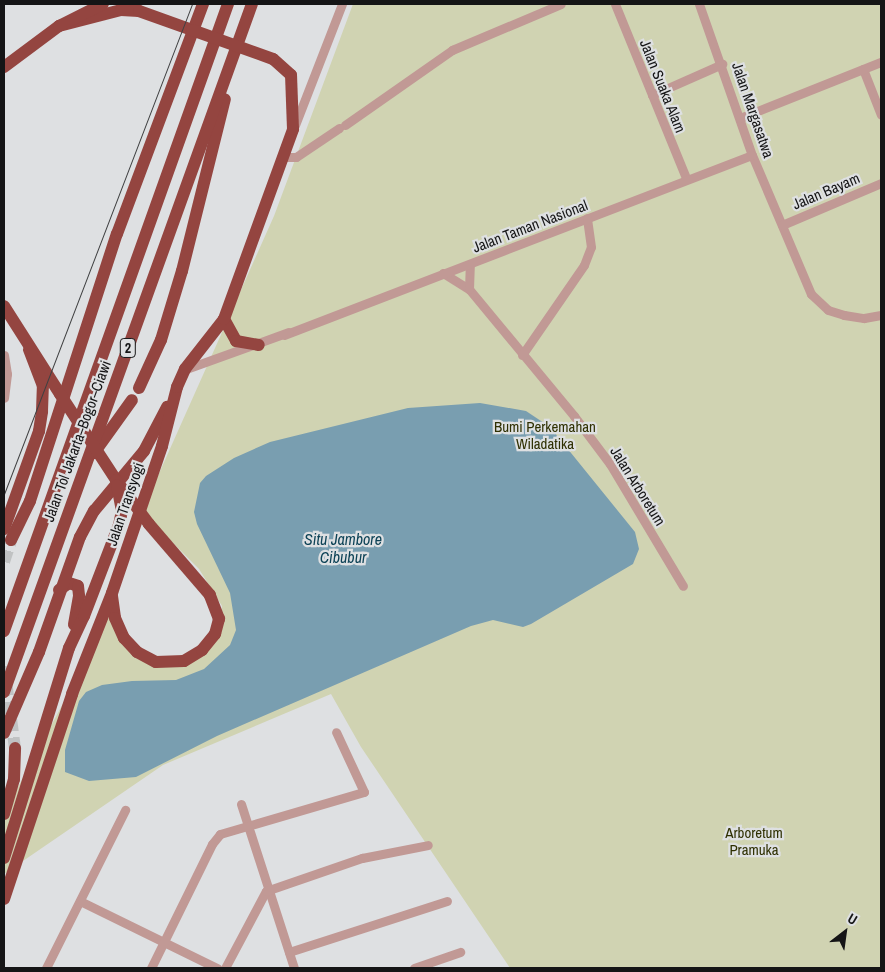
<!DOCTYPE html>
<meta charset="utf-8">
<style>
body{margin:0}
#map{position:relative;width:885px;height:972px;overflow:hidden;background:#dee0e2;font-family:"Archivo Narrow",sans-serif}
div>[style]{position:absolute}
.green>*{inset:0;background:#d0d3b2}
.water>*{inset:0;background:#799eb0}
.highway-tunnel>*{height:12px;margin-top:-6px;transform-origin:0;background:repeating-linear-gradient(90deg,#c0c2c3 0 12px,transparent 0 18px)}
.minor>*{height:9px;margin:-4.5px;padding:0 4.5px;transform-origin:4.5px;border-radius:4.5px;background:#c19995}
.highway>*{height:12px;margin:-6px;padding:0 6px;transform-origin:6px;border-radius:6px;background:#944540}
.tram>*{height:1px;margin:-0.5px;padding:0 0.5px;transform-origin:0.5px;border-radius:0.5px;background:#404142}
.highway-bridge>*{height:12px;margin:-6px;padding:0 6px;transform-origin:6px;border-radius:6px;background:#944540}
span{translate:-50% -50%;white-space:nowrap;text-align:center;line-height:1.15;-webkit-text-stroke:4.5px #dee0e2;paint-order:stroke}
.shield-label span{padding:1px 4px;background:#dee0e2;border:1px solid;border-radius:4px;-webkit-text-stroke-width:0}
.shield-label{font-size:14px;color:#151516;font-weight:700}
.street-label{font-size:15px;color:#151516}
.park-label{font-size:15px;color:#2f3002}
.water-label{font-size:16px;color:#0d4256;font-style:italic}
.frame{position:absolute;inset:0;border:5px solid #151516;pointer-events:none}
.north{position:absolute;left:820px;top:907px;width:50px;height:50px;-webkit-text-stroke:4px #dee0e2;paint-order:stroke;rotate:30deg;font-size:14px;font-weight:700;line-height:20px;text-align:center;color:#151516}
.north::after{content:'';display:block;margin:auto;width:18px;height:22px;background:#151516;clip-path:polygon(50% 0,100% 100%,50% 72%,0 100%)}
</style>
<div id="map">
<div class="green">
<i style="clip-path:polygon(353px 4px,881px 4px,881px 968px,510px 968px,361px 747px,331px 694px,163px 765px,4px 874px,4px 813px,81px 670px,108px 602px,138px 656px,194px 658px,221px 617px,222px 606px,199px 569px,157px 527px,144px 507px,274px 216px)"></i>
</div>
<div class="water">
<i style="clip-path:polygon(480px 403px,526px 411px,550px 427px,635px 532px,639px 549px,633px 564px,531px 624px,523px 627px,493px 620px,471px 626px,217px 736px,136px 777px,89px 781px,65px 772px,65px 750px,79px 701px,86px 692px,102px 685px,132px 681px,176px 680px,204px 669px,230px 645px,236px 630px,230px 593px,197px 524px,194px 512px,200px 483px,206px 476px,234px 458px,270px 442px,408px 408px)"></i>
</div>
<div class="highway-tunnel">
<i style="left:4px;top:562px;width:23px;rotate:-72deg"></i>
<i style="left:4px;top:666px;width:83px;rotate:82.4deg"></i>
</div>
<div class="minor">
<i style="left:615px;top:4px;width:188px;rotate:67.8deg"></i>
<i style="left:699px;top:4px;width:160px;rotate:70.7deg"></i>
<i style="left:752px;top:155px;width:151px;rotate:67deg"></i>
<i style="left:811px;top:294px;width:23px;rotate:43deg"></i>
<i style="left:828px;top:310px;width:17px;rotate:17deg"></i>
<i style="left:844px;top:315px;width:20px;rotate:9deg"></i>
<i style="left:864px;top:318px;width:17px;rotate:-10deg"></i>
<i style="left:863px;top:69px;width:49px;rotate:68.6deg"></i>
<i style="left:652px;top:95px;width:77px;rotate:-23.9deg"></i>
<i style="left:740px;top:118px;width:152px;rotate:-21.7deg"></i>
<i style="left:295px;top:125px;width:130px;rotate:-68.8deg"></i>
<i style="left:345px;top:125px;width:131px;rotate:-35deg"></i>
<i style="left:452px;top:50px;width:118px;rotate:-22.9deg"></i>
<i style="left:284px;top:157px;width:12px"></i>
<i style="left:296px;top:157px;width:52px;rotate:-34deg"></i>
<i style="left:782px;top:225px;width:108px;rotate:-23deg"></i>
<i style="left:443px;top:273px;width:31px;rotate:32deg"></i>
<i style="left:469px;top:289px;width:165px;rotate:50.4deg"></i>
<i style="left:574px;top:416px;width:60px;rotate:53.1deg"></i>
<i style="left:610px;top:464px;width:142px;rotate:59.1deg"></i>
<i style="left:469px;top:289px;width:25px;rotate:-88deg"></i>
<i style="left:284px;top:335px;width:501px;rotate:-21.04deg"></i>
<i style="left:4px;top:355px;width:19px;rotate:81deg"></i>
<i style="left:7px;top:374px;width:24px;rotate:97deg"></i>
<i style="left:522px;top:355px;width:109px;rotate:-55.4deg"></i>
<i style="left:584px;top:265px;width:19px;rotate:-69deg"></i>
<i style="left:591px;top:247px;width:29px;rotate:-98deg"></i>
<i style="left:186px;top:369px;width:109px;rotate:-19.8deg"></i>
<i style="left:241px;top:804px;width:172px;rotate:72.1deg"></i>
<i style="left:80px;top:901px;width:153px;rotate:26.1deg"></i>
<i style="left:289px;top:952px;width:166px;rotate:-17.9deg"></i>
<i style="left:46px;top:968px;width:177px;rotate:-63.4deg"></i>
<i style="left:151px;top:968px;width:138px;rotate:-63.8deg"></i>
<i style="left:212px;top:844px;width:13px;rotate:-51deg"></i>
<i style="left:220px;top:834px;width:150px;rotate:-16.3deg"></i>
<i style="left:364px;top:792px;width:66px;rotate:-115deg"></i>
<i style="left:225px;top:968px;width:87px;rotate:-62deg"></i>
<i style="left:266px;top:891px;width:102px;rotate:-19deg"></i>
<i style="left:362px;top:858px;width:67px;rotate:-11.1deg"></i>
<i style="left:414px;top:968px;width:49px;rotate:-19.2deg"></i>
</div>
<div class="highway">
<i style="left:59px;top:26px;width:64px;rotate:-14.5deg"></i>
<i style="left:121px;top:10px;width:18px;rotate:3deg"></i>
<i style="left:139px;top:11px;width:56px;rotate:19.7deg"></i>
<i style="left:4px;top:67px;width:69px;rotate:-36.7deg"></i>
<i style="left:59px;top:26px;width:49px;rotate:-26.6deg"></i>
<i style="left:4px;top:306px;width:104px;rotate:57.5deg"></i>
<i style="left:224px;top:319px;width:25px;rotate:61deg"></i>
<i style="left:236px;top:341px;width:23px;rotate:10deg"></i>
<i style="left:139px;top:388px;width:53px;rotate:-65.4deg"></i>
<i style="left:161px;top:340px;width:72px;rotate:-73.1deg"></i>
<i style="left:182px;top:271px;width:177px;rotate:-76deg"></i>
<i style="left:94px;top:453px;width:65px;rotate:-54.4deg"></i>
<i style="left:4px;top:529px;width:104px;rotate:-70.3deg"></i>
<i style="left:39px;top:431px;width:20px;rotate:-81deg"></i>
<i style="left:42px;top:411px;width:25px;rotate:-88deg"></i>
<i style="left:43px;top:386px;width:39px;rotate:-111deg"></i>
<i style="left:11px;top:540px;width:43px;rotate:-64deg"></i>
<i style="left:30px;top:501px;width:281px;rotate:-72deg"></i>
<i style="left:117px;top:234px;width:246px;rotate:-69.5deg"></i>
<i style="left:59px;top:590px;width:12px;rotate:-35deg"></i>
<i style="left:69px;top:583px;width:9px;rotate:18deg"></i>
<i style="left:78px;top:586px;width:10px;rotate:84deg"></i>
<i style="left:79px;top:596px;width:29px;rotate:100deg"></i>
<i style="left:112px;top:596px;width:22px;rotate:82deg"></i>
<i style="left:115px;top:618px;width:22px;rotate:66deg"></i>
<i style="left:124px;top:638px;width:19px;rotate:47deg"></i>
<i style="left:137px;top:652px;width:21px;rotate:28deg"></i>
<i style="left:156px;top:662px;width:28px;rotate:-2deg"></i>
<i style="left:184px;top:661px;width:21px;rotate:-31deg"></i>
<i style="left:202px;top:650px;width:21px;rotate:-51deg"></i>
<i style="left:215px;top:634px;width:16px;rotate:-75deg"></i>
<i style="left:219px;top:619px;width:26px;rotate:-111deg"></i>
<i style="left:210px;top:595px;width:94px;rotate:-130.7deg"></i>
<i style="left:4px;top:631px;width:666px;rotate:-70.34deg"></i>
<i style="left:4px;top:692px;width:731px;rotate:-70.18deg"></i>
<i style="left:4px;top:733px;width:88px;rotate:-66.6deg"></i>
<i style="left:39px;top:652px;width:122px;rotate:-70.4deg"></i>
<i style="left:80px;top:537px;width:30px;rotate:-62deg"></i>
<i style="left:94px;top:511px;width:78px;rotate:-50.2deg"></i>
<i style="left:144px;top:451px;width:50px;rotate:-62.4deg"></i>
<i style="left:4px;top:814px;width:36px;rotate:-74deg"></i>
<i style="left:14px;top:779px;width:31px;rotate:-88deg"></i>
<i style="left:4px;top:858px;width:220px;rotate:-72.8deg"></i>
<i style="left:69px;top:648px;width:35px;rotate:-65deg"></i>
<i style="left:4px;top:899px;width:216px;rotate:-71.6deg"></i>
<i style="left:72px;top:694px;width:109px;rotate:-68.4deg"></i>
<i style="left:112px;top:593px;width:155px;rotate:-71.2deg"></i>
<i style="left:162px;top:446px;width:61px;rotate:-75.7deg"></i>
<i style="left:177px;top:387px;width:20px;rotate:-66deg"></i>
<i style="left:185px;top:369px;width:63px;rotate:-52deg"></i>
<i style="left:224px;top:319px;width:202px;rotate:-70deg"></i>
<i style="left:293px;top:129px;width:54px;rotate:-92.1deg"></i>
<i style="left:291px;top:75px;width:24px;rotate:-138deg"></i>
</div>
<div class="tram">
<i style="left:4px;top:494px;width:525px;rotate:-69.01deg"></i>
</div>
<div class="highway-bridge">
<i style="left:192px;top:30px;width:86px;rotate:19.7deg"></i>
<i style="left:60px;top:394px;width:103px;rotate:56.9deg"></i>
<i style="left:116px;top:480px;width:55px;rotate:53.1deg"></i>
<i style="left:84px;top:616px;width:97px;rotate:-69deg"></i>
<i style="left:119px;top:525px;width:14px;rotate:-78deg"></i>
<i style="left:122px;top:511px;width:26px;rotate:-101deg"></i>
</div>
<div class="shield-label">
<span style="left:128px;top:348px">2</span>
</div>
<div class="street-label">
<span style="left:663px;top:86px;rotate:68deg">Jalan Suaka Alam</span>
<span style="left:753px;top:110px;rotate:71deg">Jalan Margasatwa</span>
<span style="left:826px;top:191px;rotate:-23deg">Jalan Bayam</span>
<span style="left:530px;top:226px;rotate:-21deg">Jalan Taman Nasional</span>
<span style="left:77px;top:441px;rotate:-70deg">Jalan Tol Jakarta–Bogor–Ciawi</span>
<span style="left:638px;top:486px;rotate:58deg">Jalan Arboretum</span>
<span style="left:125px;top:504px;rotate:-71deg">Jalan Transyogi</span>
</div>
<div class="park-label">
<span style="left:545px;top:435px">Bumi Perkemahan<br>Wiladatika</span>
<span style="left:754px;top:841px">Arboretum<br>Pramuka</span>
</div>
<div class="water-label">
<span style="left:343px;top:548px">Situ Jambore<br>Cibubur</span>
</div>
<div class="frame"></div>
<div class="north">U</div>
</div>
